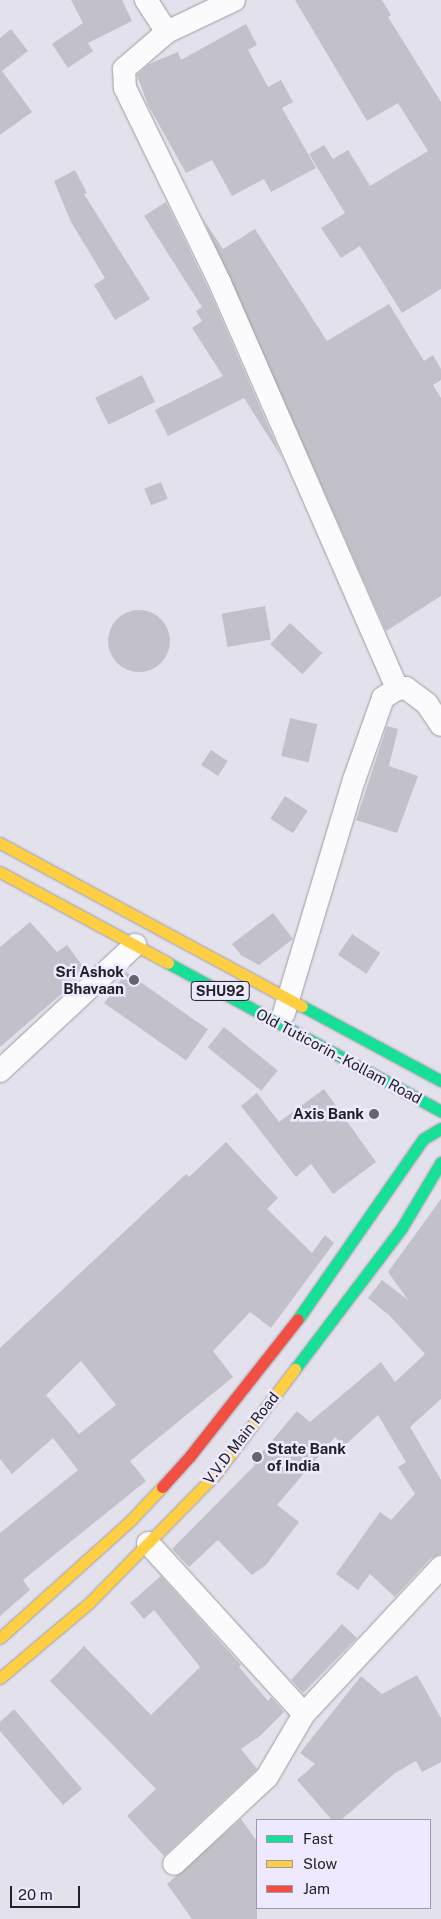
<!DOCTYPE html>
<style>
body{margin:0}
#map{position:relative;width:441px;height:1919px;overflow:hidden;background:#e3e1ec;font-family:"Public Sans",sans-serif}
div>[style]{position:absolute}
.building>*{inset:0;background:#c2c1c9;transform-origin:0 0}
.round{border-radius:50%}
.roads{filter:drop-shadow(0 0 1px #9e9da5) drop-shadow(0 0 1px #9e9da5)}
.street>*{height:22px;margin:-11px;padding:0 11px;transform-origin:11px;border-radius:11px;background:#fbfafc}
.fast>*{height:11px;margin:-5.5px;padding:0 5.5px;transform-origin:5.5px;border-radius:5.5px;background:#16e098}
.slow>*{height:11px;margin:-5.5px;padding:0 5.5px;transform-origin:5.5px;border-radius:5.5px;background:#ffcf43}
.jam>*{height:11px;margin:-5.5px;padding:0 5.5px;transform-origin:5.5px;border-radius:5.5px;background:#f24e42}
.dots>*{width:14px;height:14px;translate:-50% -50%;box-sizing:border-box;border:2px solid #eee9fe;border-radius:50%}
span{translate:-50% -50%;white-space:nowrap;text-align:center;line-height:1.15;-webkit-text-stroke:5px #eee9fe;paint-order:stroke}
.shield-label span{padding:1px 4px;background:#eee9fe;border:1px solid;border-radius:4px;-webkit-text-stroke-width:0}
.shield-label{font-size:14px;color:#232229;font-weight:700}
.poi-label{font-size:15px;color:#232229;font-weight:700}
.right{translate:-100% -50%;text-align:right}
.left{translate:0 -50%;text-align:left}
.street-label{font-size:15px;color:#232229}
.legend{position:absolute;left:256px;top:1819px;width:175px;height:90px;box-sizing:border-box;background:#eee9fe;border:1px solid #9d99a9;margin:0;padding:6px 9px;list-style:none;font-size:15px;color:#232229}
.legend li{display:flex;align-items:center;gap:10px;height:25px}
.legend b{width:25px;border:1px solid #9d99a9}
.scale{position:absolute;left:10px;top:1886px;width:70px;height:22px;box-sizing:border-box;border:2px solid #232229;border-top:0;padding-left:6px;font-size:15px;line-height:18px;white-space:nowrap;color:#232229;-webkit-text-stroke:4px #eee9fe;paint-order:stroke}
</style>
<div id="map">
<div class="building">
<i style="clip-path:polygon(71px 0,122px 0,132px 21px,88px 43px,93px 51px,68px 68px,52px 44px,83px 23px)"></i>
<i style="clip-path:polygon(295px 0,382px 0,391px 15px,388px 17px,441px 102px,441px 289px,402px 313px,360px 246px,341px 258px,321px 228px,345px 213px,309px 154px,324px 145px,333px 159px,348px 150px,370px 186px,428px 151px,398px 103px,367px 121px)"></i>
<i style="clip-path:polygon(246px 24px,257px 45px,248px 50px,268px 87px,281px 80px,293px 102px,282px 108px,316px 168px,271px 192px,264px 179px,232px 196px,212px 160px,186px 173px,148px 105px,137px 75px,149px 64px,178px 52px,181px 60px)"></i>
<i style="clip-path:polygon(11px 29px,28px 51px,2px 71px,32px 112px,0 135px,0 38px)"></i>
<i style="clip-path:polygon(75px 170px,87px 193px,84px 194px,150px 299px,115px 320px,94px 285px,105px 278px,71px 222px,54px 181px)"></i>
<i style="clip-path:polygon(166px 202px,208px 288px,282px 458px,244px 398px,168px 436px,155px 410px,223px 376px,192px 328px,202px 321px,196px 311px,202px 307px,144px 216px)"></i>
<i style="clip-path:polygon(203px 219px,223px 249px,255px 229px,327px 341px,389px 304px,424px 361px,433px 355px,441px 369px,441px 380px,433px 385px,441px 398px,441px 596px,386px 631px)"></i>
<i style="left:142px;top:375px;width:30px;height:52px;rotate:64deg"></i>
<i style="left:161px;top:482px;width:18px;height:18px;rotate:68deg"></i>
<i style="left:265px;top:606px;width:34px;height:44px;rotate:80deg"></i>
<i class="round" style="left:108px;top:610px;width:62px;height:62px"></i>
<i style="left:290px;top:623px;width:44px;height:29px;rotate:43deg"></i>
<i style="left:290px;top:718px;width:28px;height:39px;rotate:13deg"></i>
<i style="clip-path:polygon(387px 726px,398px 729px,389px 766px,418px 776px,397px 833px,356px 820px)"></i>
<i style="left:211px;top:750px;width:20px;height:18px;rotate:33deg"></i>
<i style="left:285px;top:796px;width:27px;height:27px;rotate:33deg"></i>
<i style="clip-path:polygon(273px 913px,293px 939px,259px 965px,241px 955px,232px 944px)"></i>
<i style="clip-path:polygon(30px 922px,57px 952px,67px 945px,87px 972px,0 1047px,0 947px)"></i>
<i style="left:352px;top:934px;width:34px;height:25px;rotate:34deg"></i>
<i style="left:126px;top:972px;width:100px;height:38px;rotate:35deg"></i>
<i style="left:224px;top:1027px;width:69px;height:26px;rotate:39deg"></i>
<i style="clip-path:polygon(324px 1089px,376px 1162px,333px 1194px,311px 1164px,296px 1177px,241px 1106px,257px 1093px,279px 1122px)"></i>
<i style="clip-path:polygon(evenodd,226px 1142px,278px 1198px,267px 1209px,312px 1253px,325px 1235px,334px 1243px,271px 1328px,250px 1312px,213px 1351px,233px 1377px,130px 1461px,146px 1481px,23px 1580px,30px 1590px,0 1616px,0 1533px,78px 1470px,53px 1438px,12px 1474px,0 1459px,0 1348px,186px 1174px,189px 1177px,226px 1142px,81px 1361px,116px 1405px,79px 1434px,46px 1395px,81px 1361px)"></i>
<i style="clip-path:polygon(441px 1199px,441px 1399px,410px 1427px,441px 1480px,441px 1554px,431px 1558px,395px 1597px,370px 1574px,358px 1590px,336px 1574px,380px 1512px,391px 1520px,415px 1494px,398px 1467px,406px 1462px,378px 1415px,344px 1446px,335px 1437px,277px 1505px,299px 1522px,266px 1565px,252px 1575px,218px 1540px,189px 1567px,172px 1549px,255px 1465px,253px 1463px,297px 1411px,310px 1422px,381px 1362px,395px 1382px,425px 1354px,390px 1316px,368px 1298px,382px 1280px,408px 1300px,388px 1272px)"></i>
<i style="clip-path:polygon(161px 1576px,241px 1665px,239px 1667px,268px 1701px,271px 1697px,284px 1712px,260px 1736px,241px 1749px,257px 1769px,164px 1856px,127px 1816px,156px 1789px,50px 1681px,84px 1646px,151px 1715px,200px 1667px,154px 1610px,144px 1619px,130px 1603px)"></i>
<i style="clip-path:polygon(342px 1624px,357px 1638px,303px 1693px,291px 1680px)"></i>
<i style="clip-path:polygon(417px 1675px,441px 1718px,441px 1762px,422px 1772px,416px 1761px,395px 1773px,341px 1820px,332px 1820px,297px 1780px,315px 1764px,300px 1753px,361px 1676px,382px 1694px)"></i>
<i style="clip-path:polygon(14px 1709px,82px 1789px,63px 1805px,0 1731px,0 1722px)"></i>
<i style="clip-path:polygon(241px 1819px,257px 1841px,257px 1919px,192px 1919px,167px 1884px)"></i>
</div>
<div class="roads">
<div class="street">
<i style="left:146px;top:0;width:38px;rotate:57deg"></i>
<i style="left:234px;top:0;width:74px;rotate:154.5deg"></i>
<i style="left:167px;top:32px;width:57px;rotate:139.3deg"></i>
<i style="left:124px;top:69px;width:19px;rotate:87deg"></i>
<i style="left:125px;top:88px;width:217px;rotate:64deg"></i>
<i style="left:220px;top:283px;width:443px;rotate:66.4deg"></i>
<i style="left:284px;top:1013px;width:243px;rotate:-73.3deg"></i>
<i style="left:354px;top:780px;width:87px;rotate:-70.5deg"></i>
<i style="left:383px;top:698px;width:17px;rotate:-33deg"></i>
<i style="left:397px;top:689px;width:9px;rotate:-6deg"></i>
<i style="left:406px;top:688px;width:26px;rotate:37deg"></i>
<i style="left:427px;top:704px;width:25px;rotate:56deg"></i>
<i style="left:0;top:1071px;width:185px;rotate:-43deg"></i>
<i style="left:148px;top:1543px;width:231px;rotate:47.6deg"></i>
<i style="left:304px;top:1714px;width:73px;rotate:120.4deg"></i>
<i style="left:267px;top:1777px;width:127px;rotate:136.9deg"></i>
<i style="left:304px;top:1714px;width:201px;rotate:-47deg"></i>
</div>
<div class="fast">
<i style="left:168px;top:963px;width:311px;rotate:28.5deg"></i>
<i style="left:302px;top:1006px;width:158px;rotate:28.3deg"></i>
<i style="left:298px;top:1319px;width:219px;rotate:-55.2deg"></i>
<i style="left:423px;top:1139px;width:21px;rotate:-31deg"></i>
<i style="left:295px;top:1369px;width:176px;rotate:-52.9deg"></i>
<i style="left:401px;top:1229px;width:78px;rotate:-59.2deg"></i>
</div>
<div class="slow">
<i style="left:0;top:843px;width:343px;rotate:28.4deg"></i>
<i style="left:0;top:872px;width:191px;rotate:28.4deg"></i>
<i style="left:0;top:1638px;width:176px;rotate:-42deg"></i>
<i style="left:131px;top:1520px;width:45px;rotate:-46.8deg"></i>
<i style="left:0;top:1678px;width:116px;rotate:-40.1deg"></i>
<i style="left:89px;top:1603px;width:180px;rotate:-45.5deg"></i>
<i style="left:215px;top:1475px;width:133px;rotate:-53deg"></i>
</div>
<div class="jam">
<i style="left:162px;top:1487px;width:42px;rotate:-47.9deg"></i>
<i style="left:190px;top:1456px;width:174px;rotate:-51.8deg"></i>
</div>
</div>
<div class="dots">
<i style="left:134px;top:980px;background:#66656d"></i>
<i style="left:374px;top:1114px;background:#66656d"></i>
<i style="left:257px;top:1457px;background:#66656d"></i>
</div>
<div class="shield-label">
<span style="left:220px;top:991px">SHU92</span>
</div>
<div class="poi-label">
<span class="right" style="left:124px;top:980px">Sri Ashok<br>Bhavaan</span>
<span class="right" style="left:364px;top:1114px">Axis Bank</span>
<span class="left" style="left:267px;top:1457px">State Bank<br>of India</span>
</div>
<div class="street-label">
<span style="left:339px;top:1056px;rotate:28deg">Old Tuticorin - Kollam Road</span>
<span style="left:241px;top:1438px;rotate:-52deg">V.V.D Main Road</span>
</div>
<ul class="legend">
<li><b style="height:6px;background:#16e098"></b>Fast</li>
<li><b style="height:6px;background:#ffcf43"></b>Slow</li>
<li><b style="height:6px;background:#f24e42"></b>Jam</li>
</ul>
<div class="scale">20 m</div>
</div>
